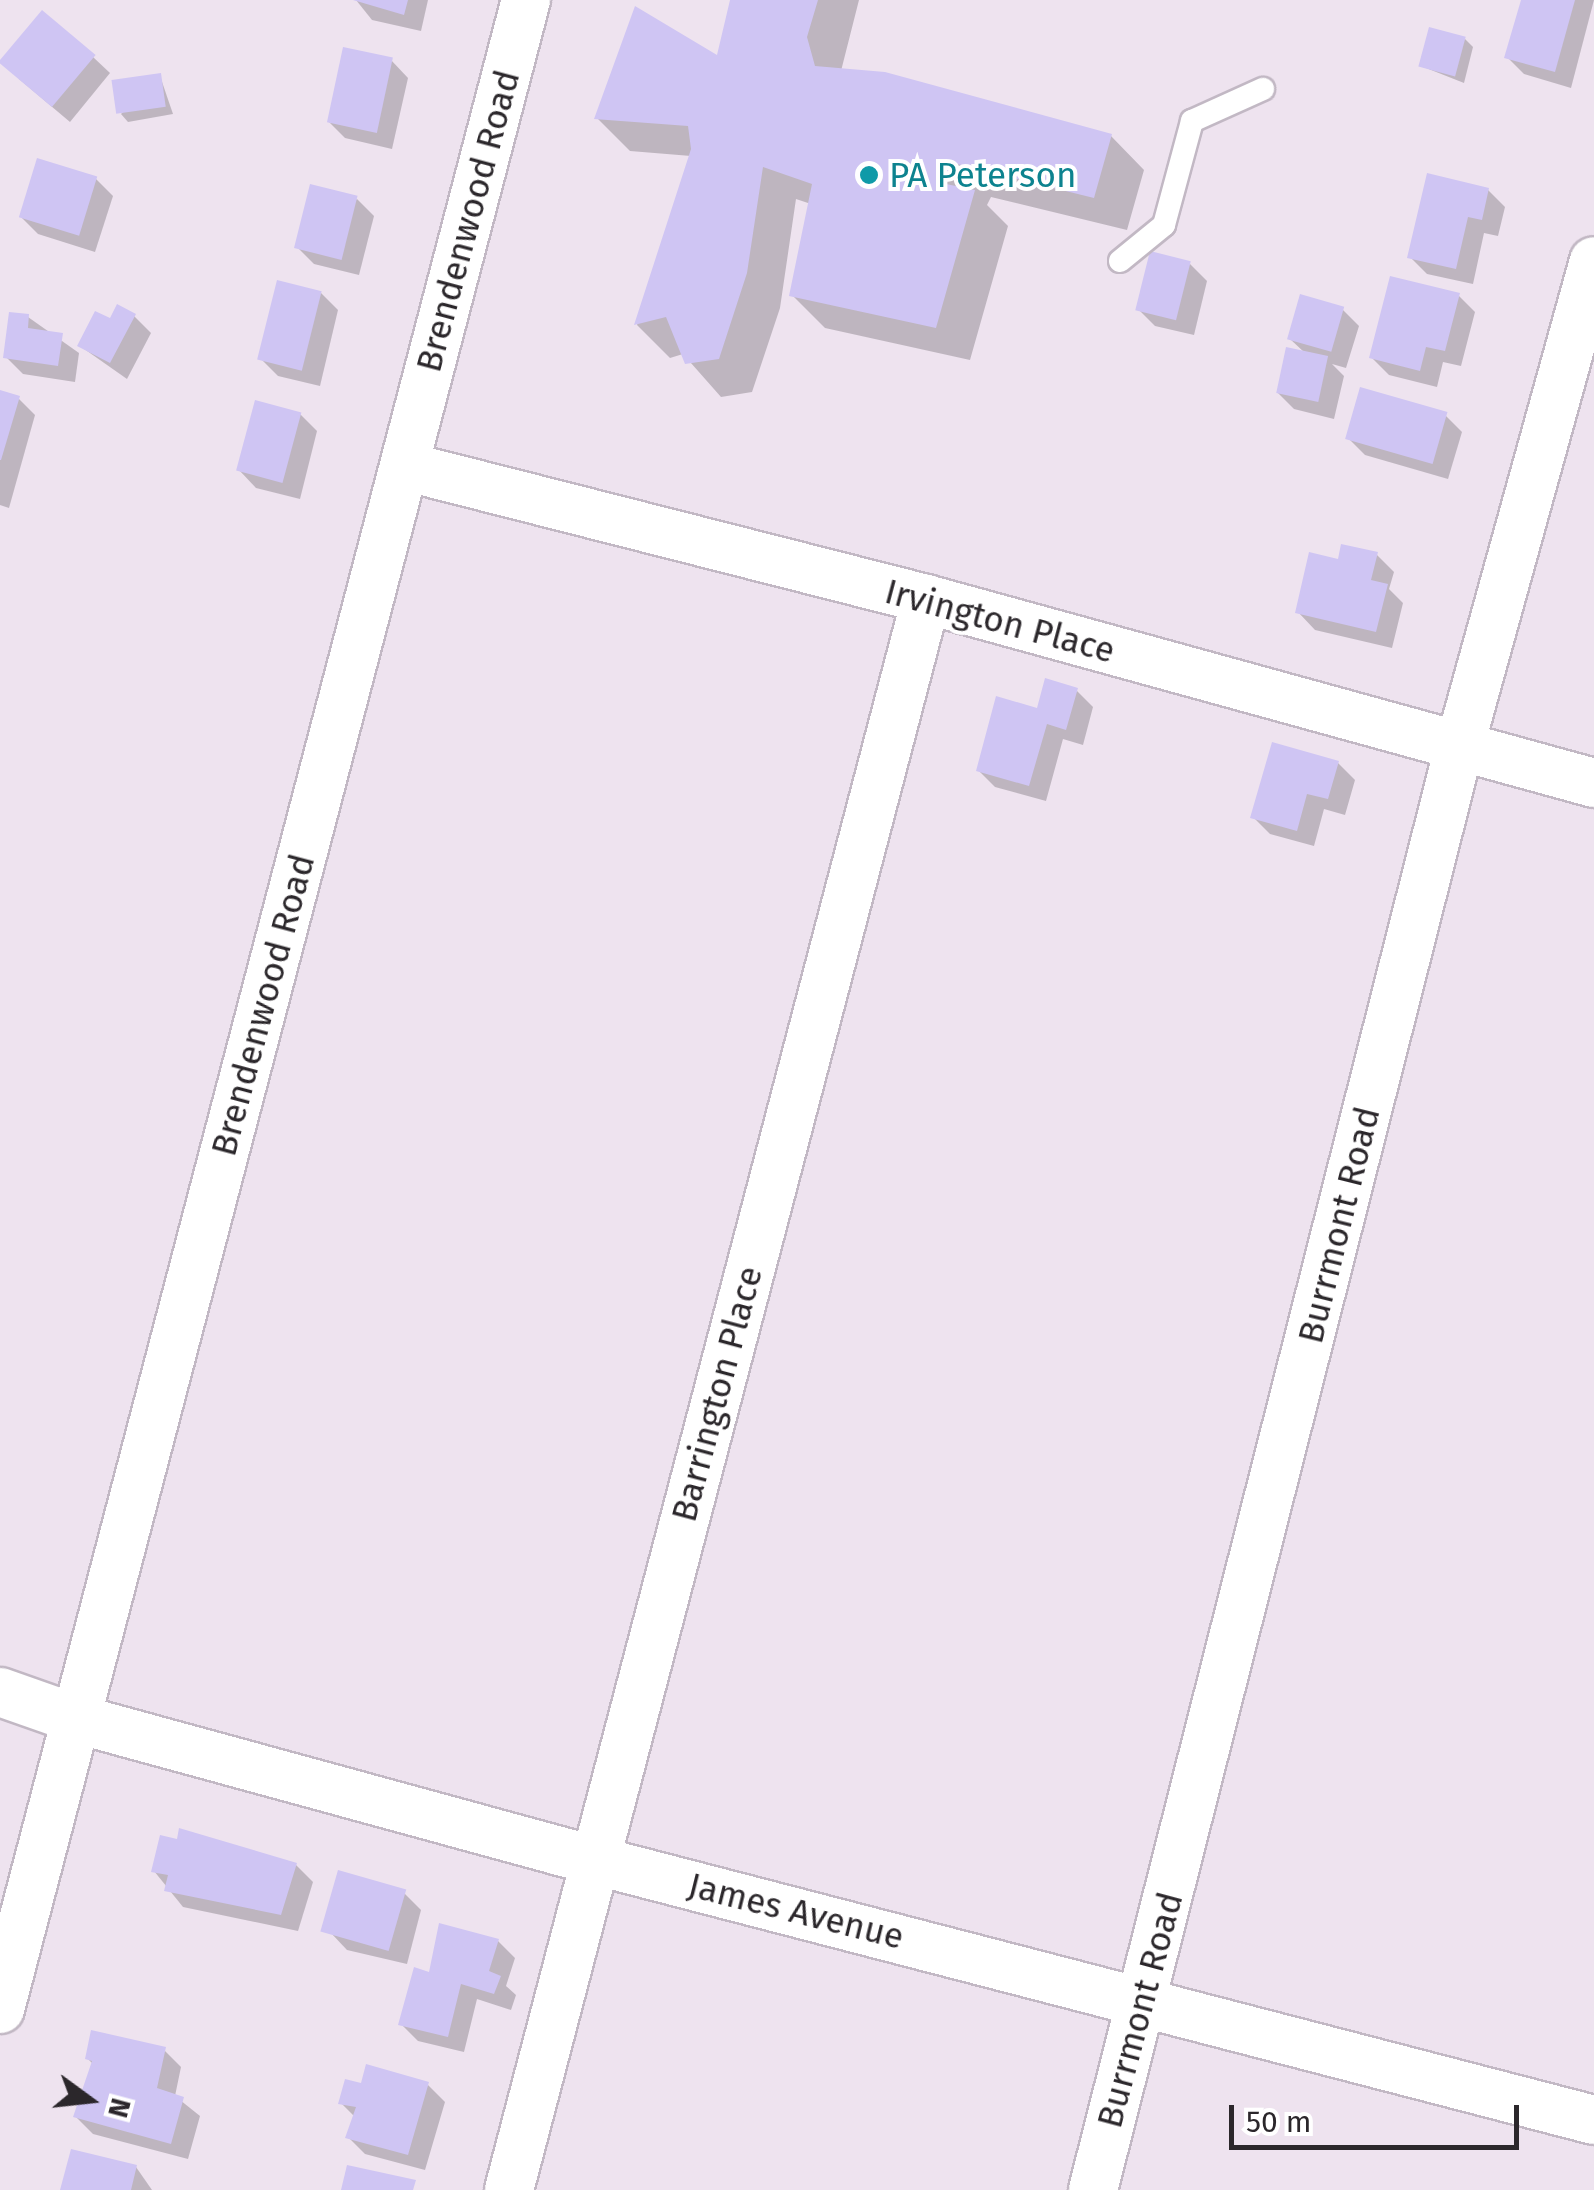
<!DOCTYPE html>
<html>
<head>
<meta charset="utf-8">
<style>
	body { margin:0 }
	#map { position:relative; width:1594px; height:2190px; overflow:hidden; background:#eee3ef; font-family:"Fira Sans",sans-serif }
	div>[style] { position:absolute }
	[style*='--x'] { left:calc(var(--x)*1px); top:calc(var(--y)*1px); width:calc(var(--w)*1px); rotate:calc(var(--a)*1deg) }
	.shadow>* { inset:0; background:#0003 }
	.building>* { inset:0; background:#cfc5f3; transform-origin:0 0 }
	.roads { filter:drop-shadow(2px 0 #c2b8c4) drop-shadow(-2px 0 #c2b8c4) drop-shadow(0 2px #c2b8c4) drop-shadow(0 -2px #c2b8c4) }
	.lane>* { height:22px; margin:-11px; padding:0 11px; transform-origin:11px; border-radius:11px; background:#fff }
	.street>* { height:48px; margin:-24px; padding:0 24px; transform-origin:24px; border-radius:24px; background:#fff }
	.dots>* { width:28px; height:28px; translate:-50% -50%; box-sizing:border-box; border:5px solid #fff; border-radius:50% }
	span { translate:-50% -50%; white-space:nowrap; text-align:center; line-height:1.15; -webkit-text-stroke:8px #fff; paint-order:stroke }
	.culture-label { font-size:35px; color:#0d838f }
	.left { translate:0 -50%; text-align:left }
	.street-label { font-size:35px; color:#2b272b }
	.north { position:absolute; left:40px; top:2050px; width:100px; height:100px; -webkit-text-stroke:8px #fff; paint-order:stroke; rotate:105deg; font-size:28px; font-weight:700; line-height:40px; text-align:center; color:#2b272b }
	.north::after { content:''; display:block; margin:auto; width:35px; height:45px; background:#2b272b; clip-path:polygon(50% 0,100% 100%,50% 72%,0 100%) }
	.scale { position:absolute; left:1229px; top:2105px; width:290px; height:45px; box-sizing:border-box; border:5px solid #2b272b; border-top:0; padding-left:12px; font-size:30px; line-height:35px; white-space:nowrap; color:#2b272b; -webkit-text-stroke:8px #fff; paint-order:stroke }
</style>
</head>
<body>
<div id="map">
	<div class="shadow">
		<div style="clip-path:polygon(356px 0,428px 0,421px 31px,372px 20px)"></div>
		<div style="clip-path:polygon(733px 0,859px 0,841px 71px,1111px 136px,1144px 170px,1127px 230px,991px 197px,987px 205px,1008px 226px,970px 360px,825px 328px,792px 295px,811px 204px,796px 199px,780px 308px,752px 392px,721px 397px,683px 354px,670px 358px,637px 325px,691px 156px,630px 151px,597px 118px,719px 59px)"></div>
		<div style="clip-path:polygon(1524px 0,1594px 0,1571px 88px,1524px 74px,1507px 57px)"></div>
		<div style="clip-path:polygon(1465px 39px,1473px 47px,1464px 83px,1421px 66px)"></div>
		<div style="clip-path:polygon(93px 57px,110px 73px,70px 122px,19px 79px)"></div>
		<div style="clip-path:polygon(391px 60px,408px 78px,392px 149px,345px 138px,328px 121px)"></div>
		<div style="clip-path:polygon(160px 76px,173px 114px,128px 122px,121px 114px)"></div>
		<div style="clip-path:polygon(96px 179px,113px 196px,95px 252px,38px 234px,21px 217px)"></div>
		<div style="clip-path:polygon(1488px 190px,1505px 207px,1498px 236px,1484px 233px,1473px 284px,1427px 274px,1410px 257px)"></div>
		<div style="clip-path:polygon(357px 199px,374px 216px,359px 275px,314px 264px,297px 247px)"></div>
		<div style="clip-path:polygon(1190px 264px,1207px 281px,1194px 335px,1155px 326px,1138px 309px)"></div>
		<div style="clip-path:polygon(321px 293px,338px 310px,320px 386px,278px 376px,261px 359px)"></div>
		<div style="clip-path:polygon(1458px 295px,1475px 312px,1461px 366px,1443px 362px,1437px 387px,1389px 375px,1372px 358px)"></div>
		<div style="clip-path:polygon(1342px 309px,1359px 326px,1346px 368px,1332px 364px,1344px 376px,1334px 419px,1294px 409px,1277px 392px,1305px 353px,1290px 339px)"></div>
		<div style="clip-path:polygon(134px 316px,151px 333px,127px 379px,80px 346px,111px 322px)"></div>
		<div style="clip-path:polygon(28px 317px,79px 353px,75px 382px,23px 374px,6px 357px)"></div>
		<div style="clip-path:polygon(0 393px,18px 398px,35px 415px,9px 508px,0 505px)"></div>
		<div style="clip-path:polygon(300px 414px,317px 431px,300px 499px,256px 488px,239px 470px)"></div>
		<div style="clip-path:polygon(1445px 415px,1462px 432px,1448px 479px,1365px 455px,1348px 438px)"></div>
		<div style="clip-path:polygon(1377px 555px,1394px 572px,1389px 589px,1403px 603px,1392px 648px,1315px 630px,1298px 612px,1340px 562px)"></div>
		<div style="clip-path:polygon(1076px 690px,1093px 707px,1083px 745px,1063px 739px,1046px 801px,995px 787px,978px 770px,1039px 711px)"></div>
		<div style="clip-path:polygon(1338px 763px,1355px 780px,1345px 815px,1324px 809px,1314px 846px,1270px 834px,1253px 817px)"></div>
		<div style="clip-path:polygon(296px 1865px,313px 1882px,298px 1931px,183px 1907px,154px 1871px)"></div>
		<div style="clip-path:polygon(404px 1893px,421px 1910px,407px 1964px,347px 1950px,330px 1932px)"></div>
		<div style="clip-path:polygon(498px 1941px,515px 1958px,506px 1986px,516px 1995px,511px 2010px,477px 1999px,464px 2052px,418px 2041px,401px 2024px,431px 1975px)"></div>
		<div style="clip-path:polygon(164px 2050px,181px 2067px,175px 2096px,200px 2116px,188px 2159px,93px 2134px,76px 2117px,94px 2065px,88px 2059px)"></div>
		<div style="clip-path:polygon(428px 2085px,445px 2102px,425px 2170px,365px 2154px,348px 2137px,355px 2117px,341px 2103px,362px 2086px)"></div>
		<div style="clip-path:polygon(136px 2167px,152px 2190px,63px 2190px)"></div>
	</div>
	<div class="building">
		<div style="clip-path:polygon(353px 0,408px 0,404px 15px)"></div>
		<div style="clip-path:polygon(730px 0,818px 0,807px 37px,815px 66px,885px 72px,1112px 134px,1094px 198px,957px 164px,946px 184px,975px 190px,936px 328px,789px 296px,812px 184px,763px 167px,747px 273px,719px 359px,685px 364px,666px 317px,634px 325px,691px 149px,688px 126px,594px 119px,635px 6px,717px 55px)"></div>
		<div style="clip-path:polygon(1521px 0,1575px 0,1555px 72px,1504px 58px)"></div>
		<div style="left:42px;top:10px;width:70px;height:68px;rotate:40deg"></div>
		<div style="left:1429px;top:27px;width:38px;height:41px;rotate:15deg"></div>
		<div style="left:343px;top:47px;width:51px;height:77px;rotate:12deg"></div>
		<div style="left:161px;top:73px;width:34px;height:50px;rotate:82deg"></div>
		<div style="left:37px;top:158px;width:63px;height:62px;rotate:17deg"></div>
		<div style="clip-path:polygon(1427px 173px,1489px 188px,1482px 220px,1468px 217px,1456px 269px,1407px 258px)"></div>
		<div style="left:310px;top:184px;width:49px;height:66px;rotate:14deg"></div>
		<div style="left:1150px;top:251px;width:42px;height:61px;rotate:14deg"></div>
		<div style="clip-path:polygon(1390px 276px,1460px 293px,1445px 351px,1426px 347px,1420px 371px,1369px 358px)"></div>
		<div style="left:277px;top:280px;width:46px;height:82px;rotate:14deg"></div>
		<div style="left:1300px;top:294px;width:46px;height:47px;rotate:16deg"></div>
		<div style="clip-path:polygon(117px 304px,136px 314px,110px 363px,77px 346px,95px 311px,110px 318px)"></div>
		<div style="clip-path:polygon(9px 312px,29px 314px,28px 328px,63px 333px,58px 366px,3px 358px)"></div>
		<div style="left:1286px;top:347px;width:43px;height:47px;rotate:12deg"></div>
		<div style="left:1360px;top:387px;width:91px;height:54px;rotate:16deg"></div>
		<div style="clip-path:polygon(0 390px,20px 396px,1px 460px,0 460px)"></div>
		<div style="left:255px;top:400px;width:48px;height:73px;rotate:15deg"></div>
		<div style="clip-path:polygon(1341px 544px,1378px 552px,1371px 580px,1388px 584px,1376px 632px,1295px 613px,1309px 552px,1338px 559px)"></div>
		<div style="clip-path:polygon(1045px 678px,1078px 688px,1066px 730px,1047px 724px,1029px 786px,976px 771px,996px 696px,1037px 708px)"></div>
		<div style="clip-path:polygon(1272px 742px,1339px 761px,1328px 799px,1307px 794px,1297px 831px,1250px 818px)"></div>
		<div style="clip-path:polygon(179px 1828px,297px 1863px,281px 1915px,164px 1891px,168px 1875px,151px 1872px,160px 1835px,177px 1839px)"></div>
		<div style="left:338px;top:1870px;width:71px;height:64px;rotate:16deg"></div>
		<div style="clip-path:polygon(439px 1923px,499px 1939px,489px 1971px,501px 1976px,494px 1994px,461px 1984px,448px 2037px,398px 2025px,414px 1967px,429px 1972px)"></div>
		<div style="clip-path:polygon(91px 2030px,166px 2047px,157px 2088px,184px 2097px,171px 2144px,73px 2117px,92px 2061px,85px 2059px)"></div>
		<div style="clip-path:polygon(366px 2064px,429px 2082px,408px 2155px,345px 2138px,356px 2107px,338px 2104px,345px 2079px,361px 2083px)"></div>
		<div style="clip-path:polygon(71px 2149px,137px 2165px,131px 2190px,60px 2190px)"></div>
		<div style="clip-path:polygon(347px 2165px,416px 2180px,413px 2190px,341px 2190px)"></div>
	</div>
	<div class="roads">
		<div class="lane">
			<div style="--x:1120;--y:261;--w:57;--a:-39.3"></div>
			<div style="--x:1164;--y:225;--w:108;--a:-74.9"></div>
			<div style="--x:1192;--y:121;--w:78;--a:-24.3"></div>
		</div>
		<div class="street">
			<div style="--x:404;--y:466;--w:539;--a:14.29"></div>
			<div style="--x:926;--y:599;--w:693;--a:15.4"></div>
			<div style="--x:0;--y:1692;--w:82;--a:19.3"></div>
			<div style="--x:77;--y:1719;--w:500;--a:15.3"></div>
			<div style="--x:559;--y:1851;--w:1069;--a:14.57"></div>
			<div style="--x:0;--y:2009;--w:2077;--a:-75.33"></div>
			<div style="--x:509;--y:2190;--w:1645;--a:-75.31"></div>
			<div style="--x:1093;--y:2190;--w:1488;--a:-75.76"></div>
			<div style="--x:1459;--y:748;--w:505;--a:-74.51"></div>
		</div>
	</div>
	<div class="dots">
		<div style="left:869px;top:175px;background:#0f9aa8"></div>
	</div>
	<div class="culture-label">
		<span class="left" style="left:889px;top:175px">PA Peterson</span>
	</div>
	<div class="street-label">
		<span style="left:468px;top:221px;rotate:-75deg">Brendenwood Road</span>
		<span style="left:1000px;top:621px;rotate:15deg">Irvington Place</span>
		<span style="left:263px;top:1005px;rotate:-75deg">Brendenwood Road</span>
		<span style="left:1339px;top:1225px;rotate:-76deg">Burrmont Road</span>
		<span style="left:717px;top:1394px;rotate:-75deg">Barrington Place</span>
		<span style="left:796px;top:1911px;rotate:14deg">James Avenue</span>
		<span style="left:1140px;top:2010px;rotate:-75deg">Burrmont Road</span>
	</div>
	<div class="north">N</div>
	<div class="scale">50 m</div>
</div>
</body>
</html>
